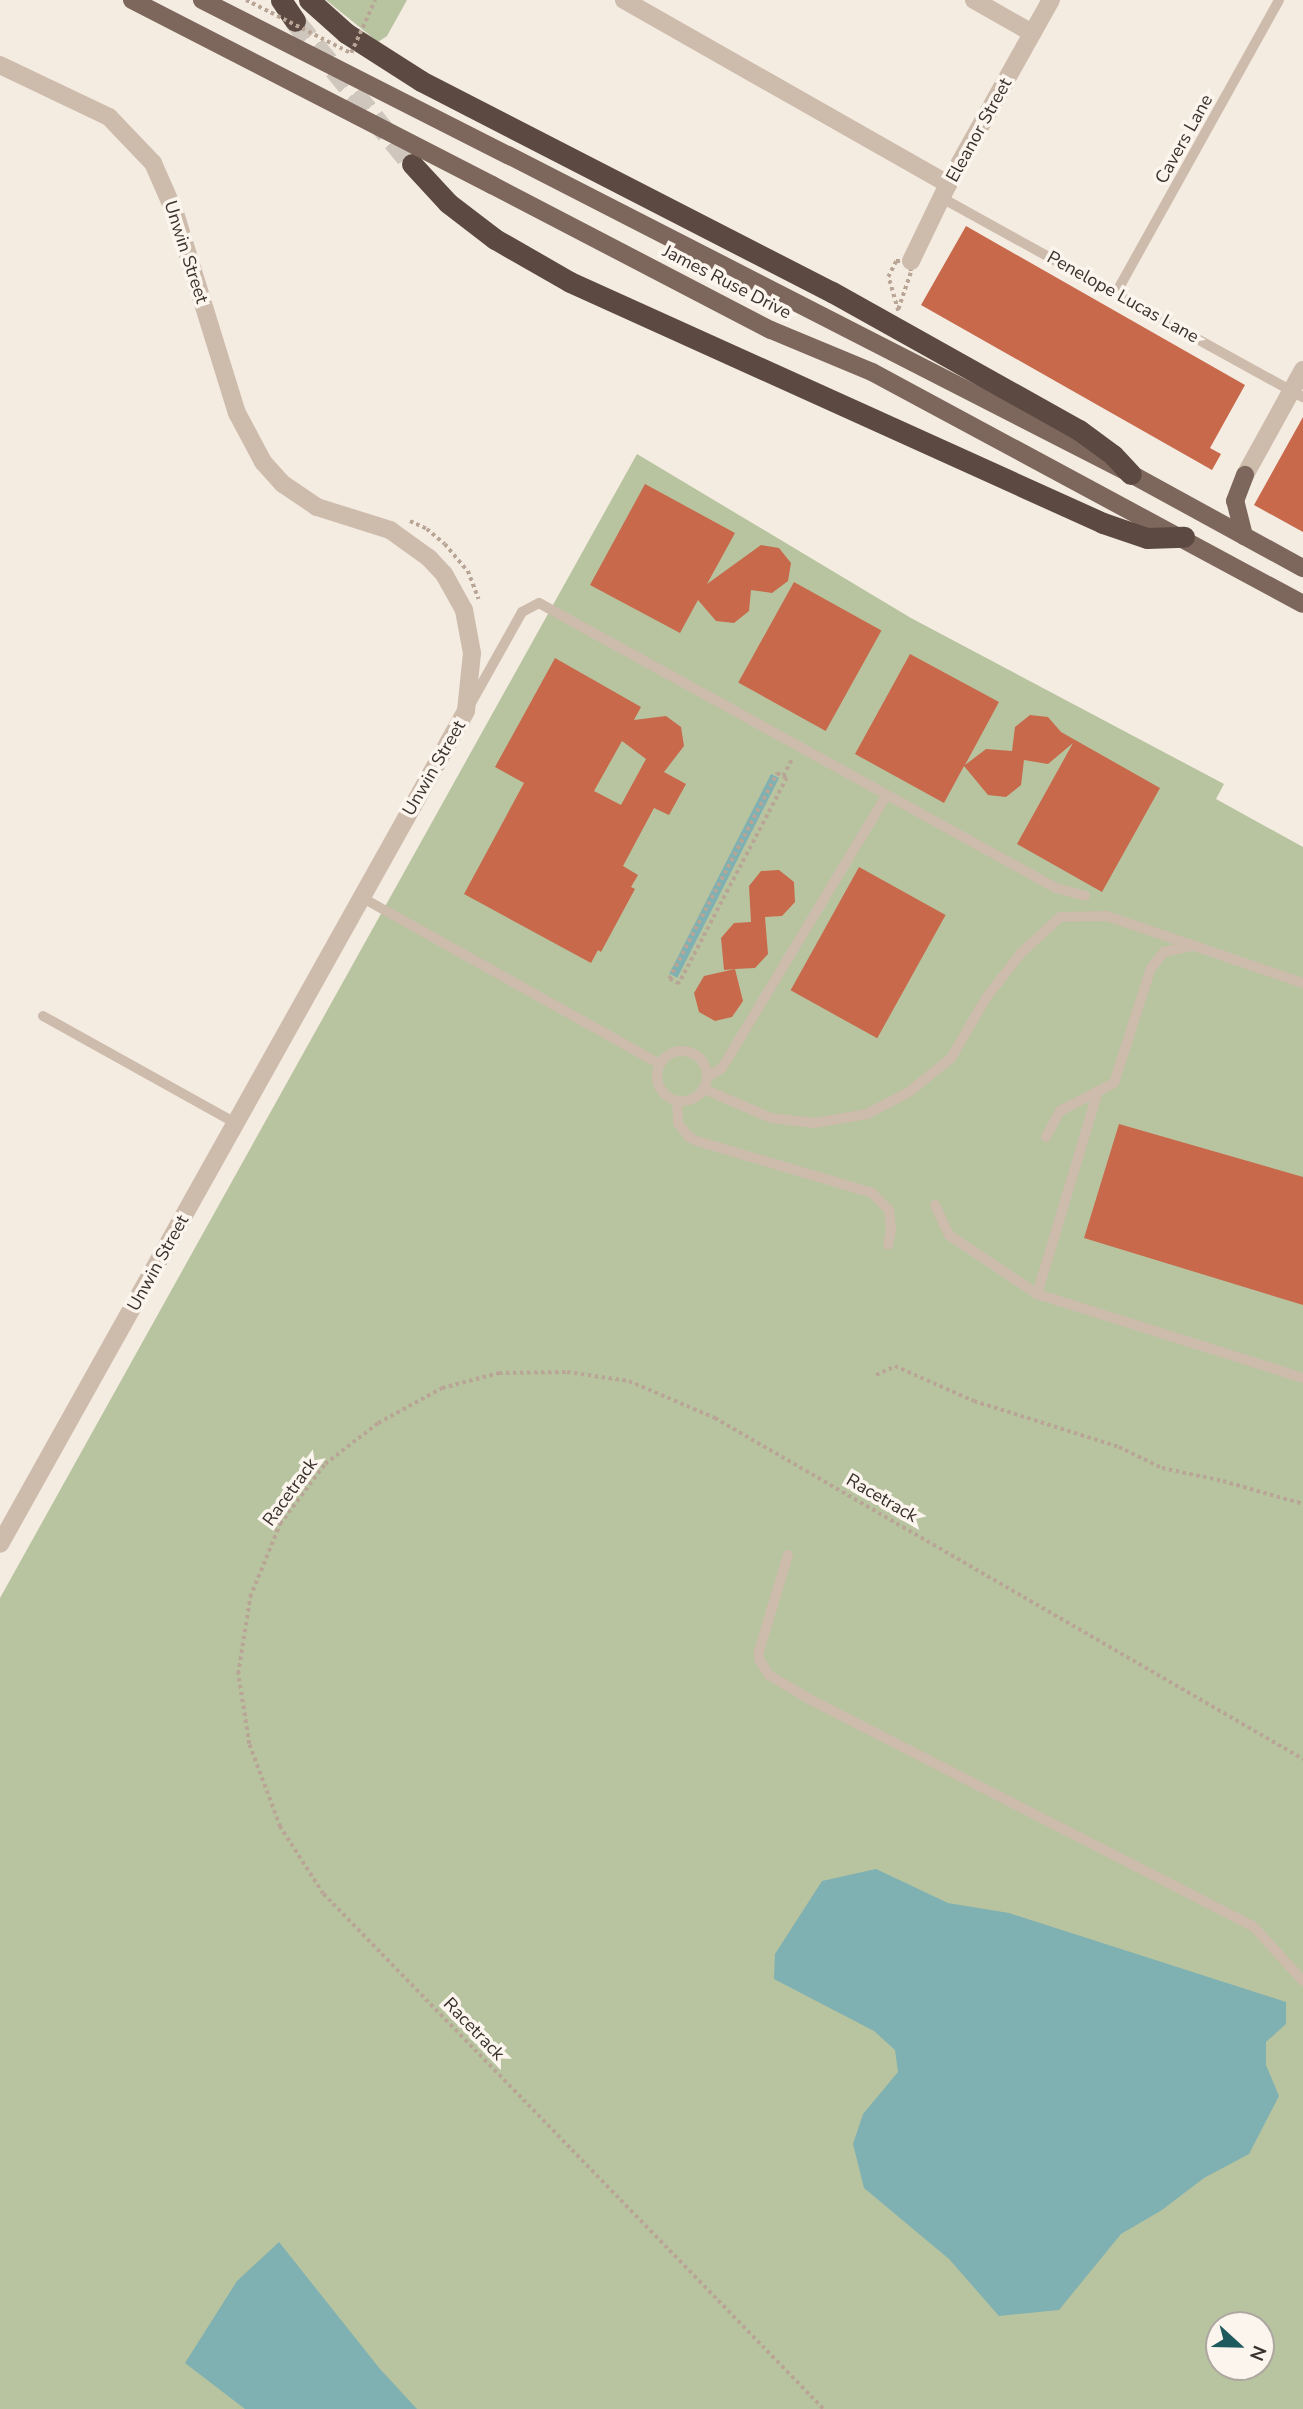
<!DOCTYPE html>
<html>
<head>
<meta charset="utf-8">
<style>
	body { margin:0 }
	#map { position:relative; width:1303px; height:2409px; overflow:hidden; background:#f4ebe1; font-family:"Nunito Sans",sans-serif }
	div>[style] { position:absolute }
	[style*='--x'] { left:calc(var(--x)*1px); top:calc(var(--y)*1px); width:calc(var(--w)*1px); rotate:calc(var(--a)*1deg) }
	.green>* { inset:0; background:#b8c4a0 }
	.water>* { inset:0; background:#7fb0b2; transform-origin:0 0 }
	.building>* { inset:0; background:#c8694b; transform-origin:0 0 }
	.motorway-tunnel>* { height:21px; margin-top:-10.5px; transform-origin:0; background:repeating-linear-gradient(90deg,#cfc6bd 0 21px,transparent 0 31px) }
	.path>* { height:3.5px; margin-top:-1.75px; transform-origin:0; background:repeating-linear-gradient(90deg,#b9a596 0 3.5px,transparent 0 7px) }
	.service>* { height:10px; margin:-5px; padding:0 5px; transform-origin:5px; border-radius:5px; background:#cdbbac }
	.service>.ring { margin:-5px; padding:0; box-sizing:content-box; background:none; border:10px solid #cdbbac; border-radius:50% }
	.minor>* { height:18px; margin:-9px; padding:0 9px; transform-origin:9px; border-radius:9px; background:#cdbbac }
	.primary>* { height:18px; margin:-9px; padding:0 9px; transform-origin:9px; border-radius:9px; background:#7d675c }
	.motorway>* { height:21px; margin:-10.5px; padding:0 10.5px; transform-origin:10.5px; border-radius:10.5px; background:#5c4a42 }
	.path-bridge>* { height:3.5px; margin-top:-1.75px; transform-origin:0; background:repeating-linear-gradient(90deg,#b9a596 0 3.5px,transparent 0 7px) }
	.primary-bridge>* { height:18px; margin:-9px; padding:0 9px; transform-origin:9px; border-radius:9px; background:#7d675c }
	span { translate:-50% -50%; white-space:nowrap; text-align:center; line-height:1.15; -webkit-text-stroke:7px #fbf5ee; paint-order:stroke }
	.street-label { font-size:18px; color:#3b302b }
	.north { position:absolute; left:1205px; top:2311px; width:70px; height:70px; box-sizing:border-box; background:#fbf5ee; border:2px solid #aea6a0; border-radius:50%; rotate:112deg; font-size:19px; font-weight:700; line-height:28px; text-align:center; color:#3b302b }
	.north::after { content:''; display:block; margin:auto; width:24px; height:32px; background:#1f5a5e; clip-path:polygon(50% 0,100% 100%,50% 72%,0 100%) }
</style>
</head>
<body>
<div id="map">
	<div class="green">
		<div style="clip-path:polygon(326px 0,407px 0,387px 36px,378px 42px)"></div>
		<div style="clip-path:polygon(evenodd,637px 454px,911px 618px,1224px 784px,1216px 799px,1303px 847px,1303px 2409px,0 2409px,0 1598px,637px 454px,1219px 2325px,1261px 2325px,1261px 2367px,1219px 2367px,1219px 2325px)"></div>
	</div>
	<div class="water">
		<div style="left:771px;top:774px;width:9px;height:224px;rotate:27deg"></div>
		<div style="clip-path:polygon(876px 1869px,948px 1903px,1009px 1913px,1286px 2002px,1286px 2024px,1266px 2042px,1266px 2065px,1279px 2096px,1249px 2154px,1204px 2178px,1162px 2210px,1121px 2234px,1059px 2310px,999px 2316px,949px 2259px,864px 2188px,853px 2144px,863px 2114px,898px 2072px,895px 2050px,874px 2031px,774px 1979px,775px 1954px,822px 1881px)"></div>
		<div style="clip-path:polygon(279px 2242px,380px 2369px,417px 2409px,245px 2409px,185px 2363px,237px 2281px)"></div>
	</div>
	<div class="building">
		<div style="clip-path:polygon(966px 226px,1245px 385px,1210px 448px,1221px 454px,1212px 470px,921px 305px)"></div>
		<div style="clip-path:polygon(1303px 417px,1303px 532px,1254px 505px)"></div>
		<div style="clip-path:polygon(645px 484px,735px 533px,707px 584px,761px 545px,779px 548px,791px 563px,788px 581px,772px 593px,751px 590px,749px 611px,734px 623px,716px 621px,698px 600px,680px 633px,590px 585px)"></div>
		<div style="left:794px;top:582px;width:100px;height:115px;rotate:29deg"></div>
		<div style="clip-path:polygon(910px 654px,999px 702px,965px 765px,986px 749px,1012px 751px,1015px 727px,1030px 715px,1048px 717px,1061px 732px,1160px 788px,1102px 892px,1017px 844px,1073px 743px,1048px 764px,1024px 760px,1021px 785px,1006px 797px,988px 795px,964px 766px,944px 803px,855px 754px)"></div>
		<div style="clip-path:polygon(evenodd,555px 658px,641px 707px,634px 720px,666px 716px,681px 727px,684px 746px,664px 772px,686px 784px,669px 815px,654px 808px,623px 866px,638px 875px,631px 887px,635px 889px,601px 952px,598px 950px,591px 963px,464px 894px,524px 783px,495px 767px,555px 658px,622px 741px,646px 759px,621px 805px,594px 791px,622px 741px)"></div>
		<div style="left:859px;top:867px;width:99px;height:141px;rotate:29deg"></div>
		<div style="clip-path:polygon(779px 870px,794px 882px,795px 902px,782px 916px,765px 917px,768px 954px,755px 968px,735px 969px,743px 1001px,732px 1017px,715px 1021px,699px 1012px,694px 993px,704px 976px,735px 969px,724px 970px,721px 938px,734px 923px,751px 922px,749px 886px,761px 871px)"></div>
		<div style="clip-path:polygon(1119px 1124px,1303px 1177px,1303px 1305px,1084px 1238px)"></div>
	</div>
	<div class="motorway-tunnel">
		<div style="--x:295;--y:21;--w:185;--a:50.7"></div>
	</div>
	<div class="path">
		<div style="--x:896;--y:261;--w:15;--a:0"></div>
		<div style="--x:911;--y:261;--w:12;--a:90"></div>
		<div style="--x:911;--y:273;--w:40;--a:108.9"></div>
		<div style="--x:898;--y:311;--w:35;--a:-106"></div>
		<div style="--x:888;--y:277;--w:18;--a:-63"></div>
		<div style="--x:410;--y:521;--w:19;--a:25"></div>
		<div style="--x:427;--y:529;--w:23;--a:40"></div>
		<div style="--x:445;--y:544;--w:35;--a:50"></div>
		<div style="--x:468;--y:571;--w:30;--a:69"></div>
		<div style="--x:777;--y:773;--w:11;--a:27"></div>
		<div style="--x:787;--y:778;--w:233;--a:117.7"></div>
		<div style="--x:679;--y:984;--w:11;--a:-153"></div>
		<div style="--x:669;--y:979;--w:233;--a:-62.3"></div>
		<div style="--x:783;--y:776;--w:19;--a:-62"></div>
		<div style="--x:876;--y:1375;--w:21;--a:-25"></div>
		<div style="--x:895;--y:1366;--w:86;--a:23.9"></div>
		<div style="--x:974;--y:1401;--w:152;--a:17.6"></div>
		<div style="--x:1119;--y:1447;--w:48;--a:26"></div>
		<div style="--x:1162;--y:1468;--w:62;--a:12"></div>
		<div style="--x:1223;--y:1481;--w:83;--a:16"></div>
		<div style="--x:823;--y:2409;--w:718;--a:-134.15"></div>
		<div style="--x:323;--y:1894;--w:80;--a:-122.7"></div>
		<div style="--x:280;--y:1827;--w:89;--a:-110.5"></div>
		<div style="--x:249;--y:1744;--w:71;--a:-98.9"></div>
		<div style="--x:238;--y:1674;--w:78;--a:-81.1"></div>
		<div style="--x:250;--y:1597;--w:79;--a:-67.7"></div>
		<div style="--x:280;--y:1524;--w:75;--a:-53.1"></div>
		<div style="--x:325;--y:1464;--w:67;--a:-37.7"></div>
		<div style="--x:378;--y:1423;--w:73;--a:-28.7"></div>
		<div style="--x:442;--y:1388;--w:59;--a:-14.7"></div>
		<div style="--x:499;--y:1373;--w:68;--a:-0.8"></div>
		<div style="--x:567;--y:1372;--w:63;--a:8.3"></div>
		<div style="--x:629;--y:1381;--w:94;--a:23.3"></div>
		<div style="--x:715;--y:1418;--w:680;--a:30.11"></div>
	</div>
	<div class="service">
		<div style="--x:942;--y:198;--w:412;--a:28.9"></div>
		<div style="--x:1116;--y:293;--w:335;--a:-60.9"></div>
		<div style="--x:471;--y:703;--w:104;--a:-60.7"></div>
		<div style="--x:522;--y:612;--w:19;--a:-28"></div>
		<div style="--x:539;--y:603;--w:590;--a:28.87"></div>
		<div style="--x:1056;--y:888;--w:30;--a:15"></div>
		<div style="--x:361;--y:897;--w:342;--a:29.2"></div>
		<div style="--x:43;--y:1016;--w:220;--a:29.1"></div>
		<div class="ring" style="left:657px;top:1051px;width:40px;height:40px"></div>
		<div style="--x:707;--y:1077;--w:17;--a:-31"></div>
		<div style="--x:722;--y:1068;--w:318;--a:-58.9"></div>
		<div style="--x:704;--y:1089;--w:73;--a:23.4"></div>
		<div style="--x:771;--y:1118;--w:43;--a:6.6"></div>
		<div style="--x:814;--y:1123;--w:54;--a:-9.6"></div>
		<div style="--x:867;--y:1114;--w:47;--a:-27.6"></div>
		<div style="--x:909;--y:1092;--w:54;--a:-39"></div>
		<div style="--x:951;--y:1058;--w:69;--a:-59.7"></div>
		<div style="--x:986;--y:998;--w:57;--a:-52.1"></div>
		<div style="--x:1021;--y:953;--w:53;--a:-42.7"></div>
		<div style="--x:1060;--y:917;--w:47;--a:-1.2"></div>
		<div style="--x:1107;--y:916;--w:207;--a:18.9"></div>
		<div style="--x:1098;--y:1091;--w:212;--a:106.7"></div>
		<div style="--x:1037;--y:1294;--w:279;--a:17.5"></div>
		<div style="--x:677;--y:1101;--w:22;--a:87"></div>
		<div style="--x:678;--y:1123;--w:18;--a:52"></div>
		<div style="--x:689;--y:1137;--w:9;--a:27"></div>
		<div style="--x:697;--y:1141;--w:183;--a:16.5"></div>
		<div style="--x:872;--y:1193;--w:24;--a:45"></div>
		<div style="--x:889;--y:1210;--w:20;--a:84"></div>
		<div style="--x:891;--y:1230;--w:15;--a:101"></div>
		<div style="--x:1046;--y:1137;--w:30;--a:-62"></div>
		<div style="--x:1060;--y:1111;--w:61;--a:-27.4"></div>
		<div style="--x:1114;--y:1083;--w:121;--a:-72.2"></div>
		<div style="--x:1151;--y:968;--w:21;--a:-51"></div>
		<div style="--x:1164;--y:952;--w:29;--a:-12"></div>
		<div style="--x:935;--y:1205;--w:33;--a:65"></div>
		<div style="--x:949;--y:1235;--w:106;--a:33.8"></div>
		<div style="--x:788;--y:1555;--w:100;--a:106.8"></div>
		<div style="--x:759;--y:1651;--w:8;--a:90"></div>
		<div style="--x:759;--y:1659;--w:19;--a:58"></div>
		<div style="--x:769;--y:1675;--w:49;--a:30.8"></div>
		<div style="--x:811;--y:1700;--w:496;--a:27.1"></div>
		<div style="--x:1253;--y:1926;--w:74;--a:47.7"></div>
	</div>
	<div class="minor">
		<div style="--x:624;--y:0;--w:373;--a:29.6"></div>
		<div style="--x:974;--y:0;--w:67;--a:29.6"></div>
		<div style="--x:0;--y:65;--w:121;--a:25.5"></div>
		<div style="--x:109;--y:117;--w:64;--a:46.3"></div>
		<div style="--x:153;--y:163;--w:55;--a:66.3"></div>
		<div style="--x:175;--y:213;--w:209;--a:72.8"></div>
		<div style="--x:237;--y:413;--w:55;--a:62"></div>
		<div style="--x:263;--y:462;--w:30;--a:48"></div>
		<div style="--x:283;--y:484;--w:41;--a:34.1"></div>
		<div style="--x:317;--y:507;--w:77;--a:17.5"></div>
		<div style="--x:390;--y:530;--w:48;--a:35.7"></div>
		<div style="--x:429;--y:558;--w:22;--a:47"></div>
		<div style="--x:444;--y:574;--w:41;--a:60.9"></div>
		<div style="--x:464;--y:610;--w:44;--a:79.5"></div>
		<div style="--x:472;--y:653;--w:58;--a:95.9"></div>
		<div style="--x:466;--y:711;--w:954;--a:119.22"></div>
		<div style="--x:911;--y:261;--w:85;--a:-64.3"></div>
		<div style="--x:948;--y:184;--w:211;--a:-60.8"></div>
		<div style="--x:1245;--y:475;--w:120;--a:-61.1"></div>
	</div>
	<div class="primary">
		<div style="--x:508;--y:155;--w:700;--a:27.11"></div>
		<div style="--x:1131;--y:474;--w:196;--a:28.7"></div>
		<div style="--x:492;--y:185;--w:314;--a:27.5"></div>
		<div style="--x:771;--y:330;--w:109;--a:22.6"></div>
		<div style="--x:872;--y:372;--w:489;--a:28.3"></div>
		<div style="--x:1244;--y:536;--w:36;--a:-104"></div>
		<div style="--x:1235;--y:501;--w:28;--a:-69"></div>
	</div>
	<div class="motorway">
		<div style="--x:281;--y:0;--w:25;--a:56"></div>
		<div style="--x:309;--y:0;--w:50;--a:41.7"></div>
		<div style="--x:346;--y:33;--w:89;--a:32.6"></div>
		<div style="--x:421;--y:81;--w:462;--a:27.2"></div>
		<div style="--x:832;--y:292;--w:283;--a:29.2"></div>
		<div style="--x:1079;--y:430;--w:42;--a:36.3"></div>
		<div style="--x:1113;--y:455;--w:26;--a:47"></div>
		<div style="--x:412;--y:164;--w:53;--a:47.3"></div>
		<div style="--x:448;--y:203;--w:59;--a:37.5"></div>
		<div style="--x:495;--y:239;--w:86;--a:29.8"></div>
		<div style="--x:570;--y:282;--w:585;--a:24.33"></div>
		<div style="--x:1103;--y:523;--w:46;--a:18.8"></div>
		<div style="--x:1147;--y:538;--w:37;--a:-2"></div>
	</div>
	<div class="path-bridge">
		<div style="--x:246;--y:0;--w:118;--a:26.8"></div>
		<div style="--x:351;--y:53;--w:58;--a:-65.6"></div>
	</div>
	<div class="primary-bridge">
		<div style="--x:132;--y:0;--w:405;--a:27.2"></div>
		<div style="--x:202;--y:0;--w:343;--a:26.9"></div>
	</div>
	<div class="street-label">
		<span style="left:979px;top:130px;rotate:-61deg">Eleanor Street</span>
		<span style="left:1184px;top:139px;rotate:-61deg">Cavers Lane</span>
		<span style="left:186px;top:252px;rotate:72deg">Unwin Street</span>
		<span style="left:727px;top:282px;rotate:27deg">James Ruse Drive</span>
		<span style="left:1123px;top:297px;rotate:29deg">Penelope Lucas Lane</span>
		<span style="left:434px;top:768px;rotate:-60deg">Unwin Street</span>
		<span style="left:158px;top:1263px;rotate:-61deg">Unwin Street</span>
		<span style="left:290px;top:1492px;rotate:-54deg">Racetrack</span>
		<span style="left:882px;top:1498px;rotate:30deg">Racetrack</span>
		<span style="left:474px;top:2029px;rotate:46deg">Racetrack</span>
	</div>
	<div class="north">N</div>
</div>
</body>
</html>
